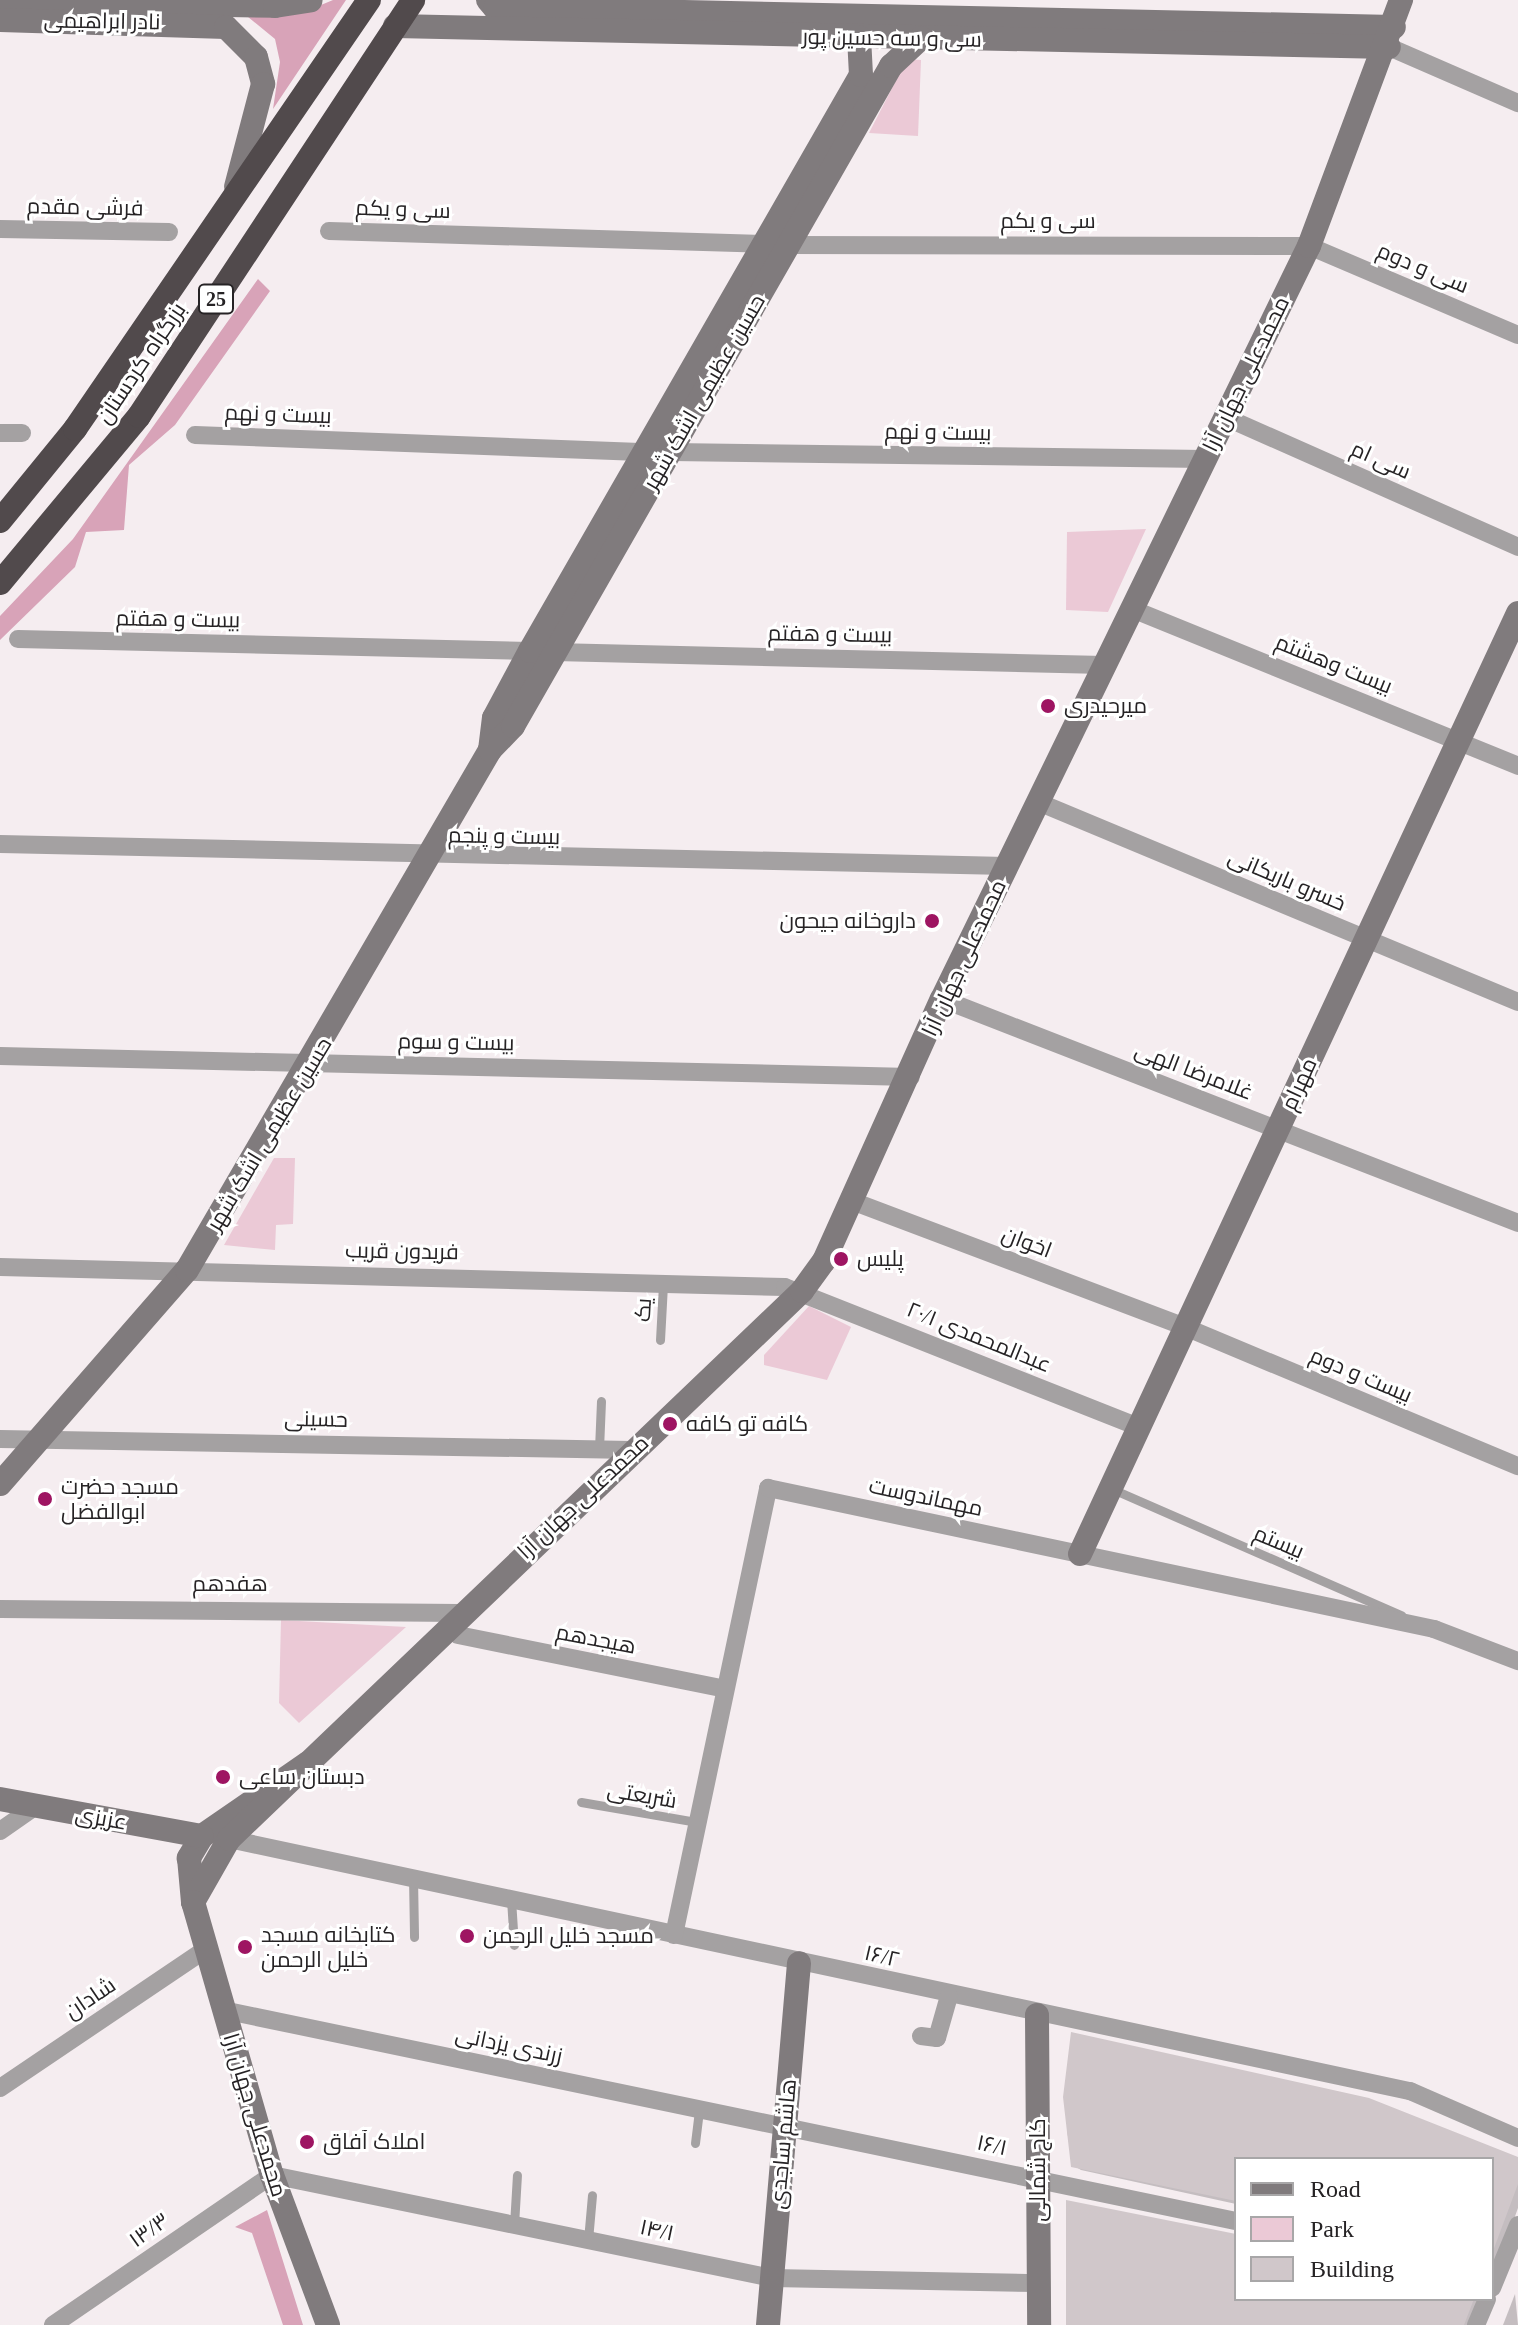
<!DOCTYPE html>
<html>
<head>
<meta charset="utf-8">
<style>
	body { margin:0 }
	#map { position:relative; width:1518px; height:2325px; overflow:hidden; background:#f5edf0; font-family:"Times New Roman",Cairo,serif }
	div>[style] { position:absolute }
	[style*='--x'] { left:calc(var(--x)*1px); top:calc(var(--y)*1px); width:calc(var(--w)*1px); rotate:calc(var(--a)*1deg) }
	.green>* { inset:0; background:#ebc9d6 }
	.forest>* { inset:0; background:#d8a3b8 }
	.shadow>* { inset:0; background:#0003 }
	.building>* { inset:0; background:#d0c7ca }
	.lane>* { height:9px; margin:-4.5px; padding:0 4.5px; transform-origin:4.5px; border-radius:4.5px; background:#a4a1a2 }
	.street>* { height:18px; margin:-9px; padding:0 9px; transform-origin:9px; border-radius:9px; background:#a4a1a2 }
	.secondary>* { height:24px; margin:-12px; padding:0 12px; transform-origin:12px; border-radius:12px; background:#807b7d }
	.highway>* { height:24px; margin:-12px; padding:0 12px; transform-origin:12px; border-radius:12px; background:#514a4c }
	.dots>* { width:22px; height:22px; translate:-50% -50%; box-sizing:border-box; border:4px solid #fff; border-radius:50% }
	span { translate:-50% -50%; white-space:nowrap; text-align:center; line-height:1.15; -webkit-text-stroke:6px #fff; paint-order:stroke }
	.shield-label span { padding:2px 6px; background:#fff; border:2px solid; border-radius:6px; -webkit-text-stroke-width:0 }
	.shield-label { font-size:20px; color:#262325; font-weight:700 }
	.street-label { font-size:22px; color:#262325 }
	.poi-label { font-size:22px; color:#262325 }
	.left { translate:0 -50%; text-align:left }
	.right { translate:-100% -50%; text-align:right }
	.legend { position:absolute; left:1234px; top:2157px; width:260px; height:144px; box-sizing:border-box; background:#fff; border:2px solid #a8a7a8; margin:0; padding:10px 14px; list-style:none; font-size:24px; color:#262325 }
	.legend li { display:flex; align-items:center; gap:16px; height:40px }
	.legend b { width:40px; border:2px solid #a8a7a8 }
</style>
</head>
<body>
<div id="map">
	<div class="green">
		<div style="clip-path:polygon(907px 59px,921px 60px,918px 136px,869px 133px)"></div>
		<div style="clip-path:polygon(1146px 529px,1108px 612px,1066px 610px,1067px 532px)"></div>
		<div style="clip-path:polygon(274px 1158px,295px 1158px,293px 1224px,276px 1225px,275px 1250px,224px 1245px)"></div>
		<div style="clip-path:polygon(809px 1306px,851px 1327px,827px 1380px,764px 1365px,764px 1355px)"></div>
		<div style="clip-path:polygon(281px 1620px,406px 1627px,299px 1723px,279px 1703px)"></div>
	</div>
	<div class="forest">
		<div style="clip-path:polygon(333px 0,346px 0,273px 109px,280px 62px,275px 39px,242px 12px,309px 10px)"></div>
		<div style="clip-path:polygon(258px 279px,270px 291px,175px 425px,129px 465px,124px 530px,86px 532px,75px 567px,0 640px,0 616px,73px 539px)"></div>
		<div style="clip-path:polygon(267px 2210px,303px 2325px,283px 2325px,252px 2233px,235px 2227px)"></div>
	</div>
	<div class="shadow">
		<div style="clip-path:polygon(1073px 2034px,1518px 2160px,1518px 2208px,1499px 2261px,1492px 2260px,1492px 2159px,1236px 2159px,1236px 2204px,1081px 2170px,1073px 2165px,1067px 2131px)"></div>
		<div style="clip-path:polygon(1068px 2202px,1236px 2236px,1236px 2299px,1483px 2299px,1475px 2325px,1068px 2325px)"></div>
		<div style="clip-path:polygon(1515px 2294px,1518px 2325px,1503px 2325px)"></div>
	</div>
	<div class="building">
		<div style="clip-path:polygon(1071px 2032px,1369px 2098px,1518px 2157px,1518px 2184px,1493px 2251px,1492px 2159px,1236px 2159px,1236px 2201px,1071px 2167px,1063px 2097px)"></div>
		<div style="clip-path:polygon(1066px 2200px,1236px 2234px,1236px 2299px,1474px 2299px,1464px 2325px,1066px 2325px)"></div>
	</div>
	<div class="lane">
		<div style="--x:660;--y:1340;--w:56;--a:-86.9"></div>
		<div style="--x:599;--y:1449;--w:48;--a:-87.6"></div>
		<div style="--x:1110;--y:1488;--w:318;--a:23.6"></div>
		<div style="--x:581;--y:1802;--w:118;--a:9.8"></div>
		<div style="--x:413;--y:1877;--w:60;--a:89"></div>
		<div style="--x:511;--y:1899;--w:46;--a:86.3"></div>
		<div style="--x:695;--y:2143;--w:34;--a:-83"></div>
		<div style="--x:514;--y:2225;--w:50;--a:-86.6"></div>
		<div style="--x:588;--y:2240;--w:45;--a:-84.9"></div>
	</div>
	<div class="street">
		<div style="--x:1389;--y:47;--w:141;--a:23.5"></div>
		<div style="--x:0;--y:229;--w:169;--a:1"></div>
		<div style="--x:329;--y:231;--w:434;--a:1.7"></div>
		<div style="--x:788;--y:245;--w:521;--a:0.11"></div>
		<div style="--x:1309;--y:246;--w:227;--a:23.1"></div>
		<div style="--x:1225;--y:417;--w:321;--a:23.9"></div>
		<div style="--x:0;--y:433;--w:22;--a:0"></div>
		<div style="--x:195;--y:435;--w:452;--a:2.2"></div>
		<div style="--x:671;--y:452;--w:534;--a:0.75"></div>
		<div style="--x:1132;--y:609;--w:417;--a:22.1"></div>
		<div style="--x:18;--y:639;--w:512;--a:1.34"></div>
		<div style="--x:554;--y:652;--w:550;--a:1.35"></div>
		<div style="--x:1038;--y:802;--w:520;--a:22.62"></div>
		<div style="--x:0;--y:844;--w:1007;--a:1.25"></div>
		<div style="--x:942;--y:999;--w:618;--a:21.25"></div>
		<div style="--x:0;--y:1056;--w:911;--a:1.32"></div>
		<div style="--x:852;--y:1201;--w:356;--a:20.7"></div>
		<div style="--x:1185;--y:1327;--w:361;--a:22.7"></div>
		<div style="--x:0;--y:1267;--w:785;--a:1.46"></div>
		<div style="--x:785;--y:1287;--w:380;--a:21.6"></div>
		<div style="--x:0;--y:1439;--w:631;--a:1"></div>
		<div style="--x:0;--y:1609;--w:460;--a:0.5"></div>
		<div style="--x:458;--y:1635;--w:272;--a:11.4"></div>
		<div style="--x:0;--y:1831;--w:44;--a:-34.8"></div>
		<div style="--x:229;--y:1839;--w:1208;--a:12.05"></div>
		<div style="--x:1410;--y:2091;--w:118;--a:23.5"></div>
		<div style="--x:674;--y:1935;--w:457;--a:-78.1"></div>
		<div style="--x:768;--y:1488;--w:681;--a:11.95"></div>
		<div style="--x:1434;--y:1629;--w:90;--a:20.9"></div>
		<div style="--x:223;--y:2010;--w:1035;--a:11.77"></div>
		<div style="--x:921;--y:2036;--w:16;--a:7"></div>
		<div style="--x:937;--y:2038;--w:44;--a:-74.1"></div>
		<div style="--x:0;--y:2088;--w:249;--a:-34"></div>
		<div style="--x:1492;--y:2288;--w:68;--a:-67.6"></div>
		<div style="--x:53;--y:2325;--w:265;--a:-34.4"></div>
		<div style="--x:272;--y:2175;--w:510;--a:11.64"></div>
		<div style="--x:772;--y:2278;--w:267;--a:1.1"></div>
		<div style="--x:1476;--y:2325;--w:28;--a:-67"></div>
	</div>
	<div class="secondary">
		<div style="--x:488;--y:0;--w:11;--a:49"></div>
		<div style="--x:495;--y:8;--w:899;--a:1.21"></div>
		<div style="--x:0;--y:1;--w:275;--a:1"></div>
		<div style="--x:275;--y:6;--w:36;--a:-9"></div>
		<div style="--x:0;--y:20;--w:226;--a:1.8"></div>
		<div style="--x:226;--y:27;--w:42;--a:45"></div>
		<div style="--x:256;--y:57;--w:28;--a:75"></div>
		<div style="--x:263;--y:84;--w:106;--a:104.7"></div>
		<div style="--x:395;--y:26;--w:994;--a:1.21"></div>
		<div style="--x:490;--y:750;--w:32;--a:-83"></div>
		<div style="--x:494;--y:718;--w:76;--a:-61.8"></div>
		<div style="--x:530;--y:651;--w:664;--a:-60.12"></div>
		<div style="--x:861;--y:75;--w:38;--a:-93"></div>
		<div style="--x:0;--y:1484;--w:284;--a:-48.9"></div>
		<div style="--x:187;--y:1270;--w:602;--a:-59.77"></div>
		<div style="--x:490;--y:750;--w:33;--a:-46"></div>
		<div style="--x:513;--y:726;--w:761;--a:-60.2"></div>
		<div style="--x:891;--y:66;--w:41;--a:-43"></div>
		<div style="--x:1080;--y:1554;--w:1038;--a:-65.04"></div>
		<div style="--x:308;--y:1763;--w:129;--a:145.4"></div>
		<div style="--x:202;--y:1836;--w:26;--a:121"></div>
		<div style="--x:189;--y:1858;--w:44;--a:84.8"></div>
		<div style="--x:193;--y:1902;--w:73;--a:-60.3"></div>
		<div style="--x:229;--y:1839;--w:793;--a:-43.72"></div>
		<div style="--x:802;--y:1291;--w:37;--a:-54"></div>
		<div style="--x:824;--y:1261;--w:287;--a:-65.8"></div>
		<div style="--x:942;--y:999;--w:838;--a:-64.02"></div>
		<div style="--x:1309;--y:246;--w:263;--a:-69.5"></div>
		<div style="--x:0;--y:1799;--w:205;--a:10.4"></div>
		<div style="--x:193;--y:1902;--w:284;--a:73.9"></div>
		<div style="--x:272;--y:2175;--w:160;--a:69.5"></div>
		<div style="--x:1037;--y:2015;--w:310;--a:89.6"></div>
		<div style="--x:768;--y:2325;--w:363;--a:-85.1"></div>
	</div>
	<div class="highway">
		<div style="--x:0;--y:521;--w:119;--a:-50.8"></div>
		<div style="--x:75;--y:429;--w:520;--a:-55.58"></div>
		<div style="--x:0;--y:583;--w:217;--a:-50.2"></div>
		<div style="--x:139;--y:416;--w:498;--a:-56.6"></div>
	</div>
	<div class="dots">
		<div style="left:1048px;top:706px;background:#9e1562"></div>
		<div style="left:932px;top:921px;background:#9e1562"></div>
		<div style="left:841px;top:1259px;background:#9e1562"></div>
		<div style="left:670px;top:1424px;background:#9e1562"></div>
		<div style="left:45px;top:1499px;background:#9e1562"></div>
		<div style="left:223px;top:1777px;background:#9e1562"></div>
		<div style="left:467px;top:1936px;background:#9e1562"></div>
		<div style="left:245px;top:1947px;background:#9e1562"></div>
		<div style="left:307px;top:2142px;background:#9e1562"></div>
	</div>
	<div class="shield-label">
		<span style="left:216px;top:299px">25</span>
	</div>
	<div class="street-label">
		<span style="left:102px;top:21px;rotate:1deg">نادر ابراهیمی</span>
		<span style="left:892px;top:38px;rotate:1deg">سی و سه حسین پور</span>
		<span style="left:85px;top:207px;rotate:1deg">فرشی مقدم</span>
		<span style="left:403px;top:209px;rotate:2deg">سی و یکم</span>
		<span style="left:1048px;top:221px">سی و یکم</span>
		<span style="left:1423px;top:268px;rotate:23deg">سی و دوم</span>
		<span style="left:141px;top:363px;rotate:-56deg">بزرگراه کردستان</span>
		<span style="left:1246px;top:374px;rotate:-64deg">محمدعلی جهان آرا</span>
		<span style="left:704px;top:392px;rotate:-60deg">حسین عظیمی اشک شهر</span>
		<span style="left:278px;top:414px;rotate:2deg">بیست و نهم</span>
		<span style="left:938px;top:432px;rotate:1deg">بیست و نهم</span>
		<span style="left:1381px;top:460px;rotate:24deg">سی ام</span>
		<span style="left:178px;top:619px;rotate:1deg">بیست و هفتم</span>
		<span style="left:830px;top:634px;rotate:1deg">بیست و هفتم</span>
		<span style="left:1334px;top:664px;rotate:22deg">بیست وهشتم</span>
		<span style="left:504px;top:836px;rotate:1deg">بیست و پنجم</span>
		<span style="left:1287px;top:880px;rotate:23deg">خسرو باریکانی</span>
		<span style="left:964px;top:958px;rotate:-65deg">محمدعلی جهان آرا</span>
		<span style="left:456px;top:1042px;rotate:1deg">بیست و سوم</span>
		<span style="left:1194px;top:1071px;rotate:21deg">غلامرضا الهی</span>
		<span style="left:1299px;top:1084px;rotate:-65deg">مهرام</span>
		<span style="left:269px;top:1134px;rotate:-59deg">حسین عظیمی اشک شهر</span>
		<span style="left:1027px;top:1242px;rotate:21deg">اخوان</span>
		<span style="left:402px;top:1251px;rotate:1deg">فریدون قریب</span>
		<span style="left:643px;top:1310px;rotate:-87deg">یک</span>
		<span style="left:979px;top:1337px;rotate:22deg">عبدالمحمدی ۲۰/۱</span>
		<span style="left:1361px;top:1375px;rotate:23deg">بیست و دوم</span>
		<span style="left:316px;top:1419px;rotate:1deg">حسینی</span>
		<span style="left:583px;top:1497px;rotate:-43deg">محمدعلی جهان آرا</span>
		<span style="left:926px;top:1497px;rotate:12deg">مهماندوست</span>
		<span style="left:1279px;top:1542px;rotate:23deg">بیستم</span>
		<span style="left:230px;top:1584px">هفدهم</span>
		<span style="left:596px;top:1639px;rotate:11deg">هیجدهم</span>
		<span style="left:642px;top:1795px;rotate:10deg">شریعتی</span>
		<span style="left:101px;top:1818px;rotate:10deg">عزیزی</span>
		<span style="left:882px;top:1956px;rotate:13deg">۱۶/۲</span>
		<span style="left:90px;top:1998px;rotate:-34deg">شادان</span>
		<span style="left:509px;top:2045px;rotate:12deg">زرندی یزدانی</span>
		<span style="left:255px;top:2115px;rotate:73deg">محمدعلی جهان آرا</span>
		<span style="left:783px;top:2144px;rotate:-85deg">هاشم ساجدی</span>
		<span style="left:992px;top:2145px;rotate:12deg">۱۶/۱</span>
		<span style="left:1038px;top:2170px;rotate:-90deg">کاج شمالی</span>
		<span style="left:149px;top:2230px;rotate:-35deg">۱۳/۳</span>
		<span style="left:657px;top:2230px;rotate:12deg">۱۴/۱</span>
	</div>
	<div class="poi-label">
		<span class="left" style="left:1064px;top:706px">میرحیدری</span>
		<span class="right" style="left:916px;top:921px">داروخانه جیحون</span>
		<span class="left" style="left:857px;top:1259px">پلیس</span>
		<span class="left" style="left:686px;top:1424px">کافه تو کافه</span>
		<span class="left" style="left:61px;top:1499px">مسجد حضرت<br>ابوالفضل</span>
		<span class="left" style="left:239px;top:1777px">دبستان ساعی</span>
		<span class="left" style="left:261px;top:1947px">كتابخانه مسجد<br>خليل الرحمن</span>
		<span class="left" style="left:483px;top:1936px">مسجد خلیل الرحمن</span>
		<span class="left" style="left:323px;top:2142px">املاک آفاق</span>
	</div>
	<ul class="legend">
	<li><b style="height:10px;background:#807b7d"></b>Road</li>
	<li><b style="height:22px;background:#ebc9d6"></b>Park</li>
	<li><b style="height:22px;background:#d0c7ca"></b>Building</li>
	</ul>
</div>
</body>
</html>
